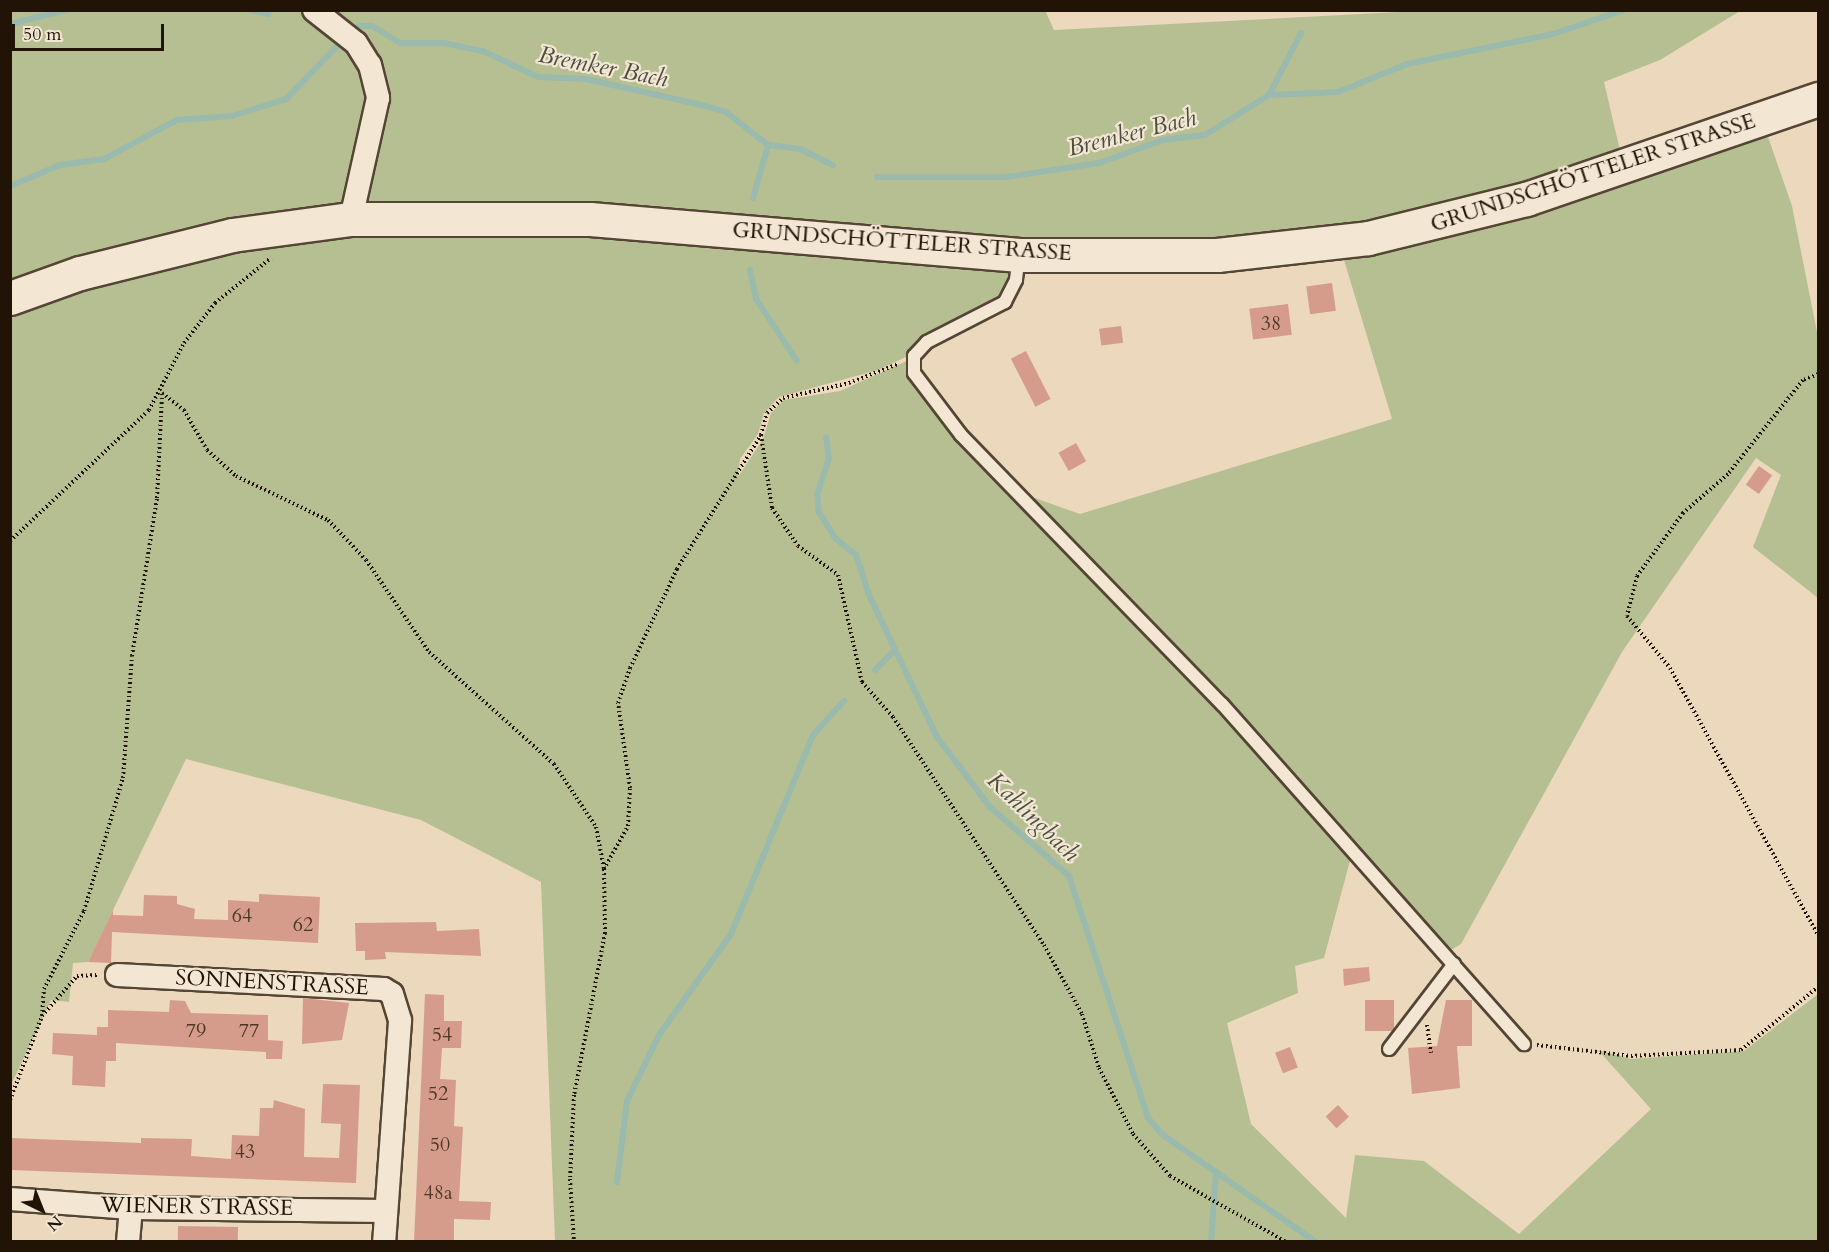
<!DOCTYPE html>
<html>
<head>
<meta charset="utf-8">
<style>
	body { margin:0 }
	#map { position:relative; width:1829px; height:1252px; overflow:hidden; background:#ecd8bc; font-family:Cardo,serif }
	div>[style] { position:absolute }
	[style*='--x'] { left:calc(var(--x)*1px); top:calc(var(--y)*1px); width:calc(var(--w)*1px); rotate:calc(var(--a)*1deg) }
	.green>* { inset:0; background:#b6bf92 }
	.stream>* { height:6px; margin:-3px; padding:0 3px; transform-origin:3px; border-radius:3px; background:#99baad }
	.building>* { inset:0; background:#d59c8c; transform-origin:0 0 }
	.path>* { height:4px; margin-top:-2px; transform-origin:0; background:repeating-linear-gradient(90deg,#211407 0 1.5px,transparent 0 4.5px) }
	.roads { filter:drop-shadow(2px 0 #544534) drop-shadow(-2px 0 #544534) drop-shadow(0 2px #544534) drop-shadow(0 -2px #544534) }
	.service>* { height:12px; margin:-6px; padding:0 6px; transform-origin:6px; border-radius:6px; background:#f3e6d3 }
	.minor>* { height:22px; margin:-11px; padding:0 11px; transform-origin:11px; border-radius:11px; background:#f3e6d3 }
	.secondary>* { height:33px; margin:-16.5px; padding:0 16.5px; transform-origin:16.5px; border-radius:16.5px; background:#f3e6d3 }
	span { translate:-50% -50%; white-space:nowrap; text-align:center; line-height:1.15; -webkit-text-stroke:4.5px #f3e6d3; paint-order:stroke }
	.number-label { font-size:20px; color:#4e3628 }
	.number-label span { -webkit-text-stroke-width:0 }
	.street-label { font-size:22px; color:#211407 }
	.water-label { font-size:24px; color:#4b4e41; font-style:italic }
	.frame { position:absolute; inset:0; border:12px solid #211407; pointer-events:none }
	.north { position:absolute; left:12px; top:1180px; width:60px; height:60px; -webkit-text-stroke:4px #f3e6d3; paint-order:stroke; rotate:137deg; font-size:16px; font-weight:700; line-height:24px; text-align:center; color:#211407 }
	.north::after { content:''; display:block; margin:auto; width:21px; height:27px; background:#211407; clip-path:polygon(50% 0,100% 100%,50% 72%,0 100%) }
	.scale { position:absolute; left:12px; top:24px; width:152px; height:27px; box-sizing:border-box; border:3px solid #211407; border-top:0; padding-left:8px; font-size:18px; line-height:21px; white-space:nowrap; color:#211407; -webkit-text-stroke:4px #f3e6d3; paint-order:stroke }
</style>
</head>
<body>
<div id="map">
	<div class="green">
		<div style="clip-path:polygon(1045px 10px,1054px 30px,1438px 10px,1740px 11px,1660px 60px,1604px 82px,1622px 159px,1438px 224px,1014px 263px,1013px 280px,1002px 300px,912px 354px,878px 370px,779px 397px,764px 413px,758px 434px,740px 459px,738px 477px,763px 439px,771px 413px,784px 400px,840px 391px,911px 359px,912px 374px,1352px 853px,1324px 958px,1295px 966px,1298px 993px,1227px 1023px,1251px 1124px,1346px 1218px,1355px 1155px,1424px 1161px,1519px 1234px,1651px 1109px,1598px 1050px,1631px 1059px,1744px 1051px,1818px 994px,1818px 1241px,555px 1241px,541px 882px,421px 820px,186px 759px,88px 962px,73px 963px,69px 1002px,51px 1000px,11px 1085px,10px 11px)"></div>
		<div style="clip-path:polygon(1766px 131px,1792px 206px,1818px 337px,1818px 598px,1753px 547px,1781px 475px,1756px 458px,1622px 652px,1461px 944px,1451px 950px,1032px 497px,1080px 514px,1392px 419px,1344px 260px,1367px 248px)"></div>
	</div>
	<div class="stream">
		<div style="--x:251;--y:10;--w:18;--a:13"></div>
		<div style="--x:10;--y:24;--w:59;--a:-13.8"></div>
		<div style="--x:351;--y:33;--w:11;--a:-41"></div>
		<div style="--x:359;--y:26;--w:13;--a:0"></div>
		<div style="--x:372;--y:26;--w:33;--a:31"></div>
		<div style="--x:400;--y:43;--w:44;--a:0"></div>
		<div style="--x:444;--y:43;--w:40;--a:12"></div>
		<div style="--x:483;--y:51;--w:61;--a:25.3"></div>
		<div style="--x:538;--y:77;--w:48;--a:2.4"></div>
		<div style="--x:586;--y:79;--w:123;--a:12.7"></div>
		<div style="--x:706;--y:106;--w:21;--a:17"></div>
		<div style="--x:726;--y:112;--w:53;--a:38.2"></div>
		<div style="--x:768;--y:145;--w:32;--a:7"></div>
		<div style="--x:800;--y:149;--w:37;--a:26"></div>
		<div style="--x:1269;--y:95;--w:70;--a:-62.7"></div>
		<div style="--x:877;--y:177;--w:129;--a:0"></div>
		<div style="--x:1006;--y:177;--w:94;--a:-8.6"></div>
		<div style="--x:1099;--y:163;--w:68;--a:-19.8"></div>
		<div style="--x:1163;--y:140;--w:42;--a:-6.8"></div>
		<div style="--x:1205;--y:135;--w:75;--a:-32"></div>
		<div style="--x:1269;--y:95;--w:69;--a:-2.5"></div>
		<div style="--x:1338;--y:92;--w:74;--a:-22.1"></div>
		<div style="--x:1407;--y:64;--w:149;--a:-11.6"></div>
		<div style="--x:1553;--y:34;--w:75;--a:-18.7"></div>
		<div style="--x:10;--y:186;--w:54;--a:-22.8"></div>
		<div style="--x:60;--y:165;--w:44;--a:-7.8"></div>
		<div style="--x:104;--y:159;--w:83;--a:-28.1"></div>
		<div style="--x:177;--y:120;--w:55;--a:-4.2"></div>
		<div style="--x:232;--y:116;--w:57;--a:-17.5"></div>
		<div style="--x:286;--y:99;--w:82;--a:-46"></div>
		<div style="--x:753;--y:198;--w:55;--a:-74.2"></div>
		<div style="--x:750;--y:270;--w:30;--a:78"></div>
		<div style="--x:756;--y:299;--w:74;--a:56.5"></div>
		<div style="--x:826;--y:437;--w:21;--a:82"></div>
		<div style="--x:829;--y:458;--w:38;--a:108"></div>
		<div style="--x:817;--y:494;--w:18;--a:84"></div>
		<div style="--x:819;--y:512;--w:31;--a:58"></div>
		<div style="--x:835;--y:538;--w:27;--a:39"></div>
		<div style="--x:856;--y:555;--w:40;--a:72"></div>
		<div style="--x:868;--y:593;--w:160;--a:64.4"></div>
		<div style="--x:937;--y:737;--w:88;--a:52.9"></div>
		<div style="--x:990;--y:807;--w:105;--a:41.1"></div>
		<div style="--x:1069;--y:876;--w:255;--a:71.9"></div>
		<div style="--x:1148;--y:1118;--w:23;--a:49"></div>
		<div style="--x:1163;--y:1135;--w:187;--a:35"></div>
		<div style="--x:875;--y:670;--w:27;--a:-45"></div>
		<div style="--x:617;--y:1182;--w:82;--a:-83"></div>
		<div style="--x:627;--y:1101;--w:73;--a:-64.1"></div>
		<div style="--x:659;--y:1035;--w:124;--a:-54.5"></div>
		<div style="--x:731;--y:934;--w:215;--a:-67.6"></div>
		<div style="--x:813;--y:735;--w:46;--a:-47.6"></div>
		<div style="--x:1211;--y:1242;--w:69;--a:-85.9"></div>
	</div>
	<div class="building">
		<div style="left:1332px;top:283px;width:28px;height:26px;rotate:82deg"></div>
		<div style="left:1288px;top:304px;width:31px;height:39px;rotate:83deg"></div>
		<div style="left:1121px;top:326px;width:17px;height:22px;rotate:83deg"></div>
		<div style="left:1026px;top:351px;width:54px;height:17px;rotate:63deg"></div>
		<div style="left:1076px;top:443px;width:21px;height:20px;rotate:61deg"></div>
		<div style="left:1759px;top:466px;width:16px;height:23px;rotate:35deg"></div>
		<div style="clip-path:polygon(259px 894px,320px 897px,318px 943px,112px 932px,111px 963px,88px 962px,113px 910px,113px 915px,143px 916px,144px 895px,177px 896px,177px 904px,195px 909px,194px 919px,228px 920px,228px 900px,259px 902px)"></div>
		<div style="clip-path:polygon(436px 922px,437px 931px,479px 929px,481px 956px,385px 952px,386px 959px,365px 960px,365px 951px,356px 951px,355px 923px)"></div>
		<div style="clip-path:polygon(1369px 967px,1370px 981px,1344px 986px,1343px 969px)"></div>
		<div style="clip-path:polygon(425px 994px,444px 995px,444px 1021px,462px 1021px,461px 1048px,442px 1048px,440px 1079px,456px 1080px,454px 1126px,463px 1127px,459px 1201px,491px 1202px,490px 1220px,454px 1219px,454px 1242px,414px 1242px)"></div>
		<div style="clip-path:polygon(303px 998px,349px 1003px,342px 1040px,302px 1044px)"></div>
		<div style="clip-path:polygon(170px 1000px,185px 1001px,191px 1013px,268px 1015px,268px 1040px,283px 1041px,282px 1059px,266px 1059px,266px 1052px,116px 1043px,116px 1061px,106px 1061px,105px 1087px,72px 1085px,73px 1056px,52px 1054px,53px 1033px,97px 1035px,97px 1027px,108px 1027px,108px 1010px,169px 1012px)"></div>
		<div style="left:1365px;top:1000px;width:29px;height:31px"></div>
		<div style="clip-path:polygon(1446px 1000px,1472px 1000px,1472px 1046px,1457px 1046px,1460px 1088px,1412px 1094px,1408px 1048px,1437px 1046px)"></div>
		<div style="left:1290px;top:1047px;width:22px;height:16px;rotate:69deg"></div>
		<div style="clip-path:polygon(323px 1084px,360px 1085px,356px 1183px,10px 1170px,10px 1138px,141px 1143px,141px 1138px,192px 1139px,191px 1156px,231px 1159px,232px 1135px,259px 1136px,260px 1108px,273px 1108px,274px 1100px,305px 1109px,304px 1157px,339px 1158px,341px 1124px,321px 1123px)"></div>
		<div style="left:1338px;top:1105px;width:16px;height:17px;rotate:47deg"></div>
		<div style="left:178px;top:1226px;width:60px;height:16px;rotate:1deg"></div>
	</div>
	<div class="path">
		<div style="--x:1818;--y:374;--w:16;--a:158"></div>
		<div style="--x:1803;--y:380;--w:120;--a:128.6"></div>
		<div style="--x:1728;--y:474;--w:60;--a:139.1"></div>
		<div style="--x:1683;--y:513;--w:78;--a:126.1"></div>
		<div style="--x:1637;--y:576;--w:41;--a:104"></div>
		<div style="--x:1627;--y:616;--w:67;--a:50.4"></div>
		<div style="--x:1670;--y:668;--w:305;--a:61"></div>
		<div style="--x:162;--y:393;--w:28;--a:38"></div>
		<div style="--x:184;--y:410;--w:46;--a:60.1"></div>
		<div style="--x:207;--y:450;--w:39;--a:42"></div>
		<div style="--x:236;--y:476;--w:102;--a:25.6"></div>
		<div style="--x:328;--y:520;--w:55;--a:46.5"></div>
		<div style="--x:366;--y:560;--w:112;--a:55.6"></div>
		<div style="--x:429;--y:652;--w:168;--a:41.9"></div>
		<div style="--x:554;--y:764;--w:76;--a:56.3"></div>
		<div style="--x:596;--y:827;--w:43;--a:79.2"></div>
		<div style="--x:604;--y:869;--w:64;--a:89.1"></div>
		<div style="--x:605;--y:933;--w:165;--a:100.8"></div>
		<div style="--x:574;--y:1095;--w:84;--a:92.7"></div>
		<div style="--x:570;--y:1179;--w:63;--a:86.4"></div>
		<div style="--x:761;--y:435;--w:74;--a:81.4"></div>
		<div style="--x:772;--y:508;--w:46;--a:55.6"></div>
		<div style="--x:798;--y:546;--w:49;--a:35.9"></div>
		<div style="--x:838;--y:575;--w:110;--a:77.4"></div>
		<div style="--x:862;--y:682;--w:47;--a:48.5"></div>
		<div style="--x:893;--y:717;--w:273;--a:56.5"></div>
		<div style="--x:1044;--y:945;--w:79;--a:61.2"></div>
		<div style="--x:1082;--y:1014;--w:57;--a:72.5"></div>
		<div style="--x:1099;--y:1068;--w:74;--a:62.7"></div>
		<div style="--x:1133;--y:1134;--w:56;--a:48.6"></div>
		<div style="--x:1170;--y:1176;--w:133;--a:29.6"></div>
		<div style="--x:10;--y:541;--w:191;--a:-43.3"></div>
		<div style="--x:149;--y:410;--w:76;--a:-62.4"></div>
		<div style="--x:184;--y:343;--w:51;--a:-52.2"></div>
		<div style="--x:215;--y:303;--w:72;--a:-38.8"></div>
		<div style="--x:604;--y:869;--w:49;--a:-60.8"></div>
		<div style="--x:628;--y:826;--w:38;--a:-87"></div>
		<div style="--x:630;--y:788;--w:86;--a:-98"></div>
		<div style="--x:618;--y:703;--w:37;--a:-71"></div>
		<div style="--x:630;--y:668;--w:110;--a:-64.6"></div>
		<div style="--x:677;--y:569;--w:158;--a:-57.9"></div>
		<div style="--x:761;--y:435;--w:23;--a:-75"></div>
		<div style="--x:767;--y:413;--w:22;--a:-43"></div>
		<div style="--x:783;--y:398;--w:68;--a:-12.8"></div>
		<div style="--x:849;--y:383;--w:53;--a:-21.2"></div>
		<div style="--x:42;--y:1016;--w:53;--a:-48.8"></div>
		<div style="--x:77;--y:976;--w:20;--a:-3"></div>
		<div style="--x:1427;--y:1025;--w:28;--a:82"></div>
		<div style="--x:1537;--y:1045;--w:95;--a:6.7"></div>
		<div style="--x:1631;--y:1056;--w:110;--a:-3.1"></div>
		<div style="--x:1741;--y:1050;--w:99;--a:-39.3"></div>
		<div style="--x:10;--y:1100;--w:90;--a:-69.1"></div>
		<div style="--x:42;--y:1016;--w:27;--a:-86"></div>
		<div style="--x:44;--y:989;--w:88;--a:-62.9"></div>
		<div style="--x:84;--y:911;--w:139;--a:-73.7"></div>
		<div style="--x:123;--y:778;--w:122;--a:-85.8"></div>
		<div style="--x:132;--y:656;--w:160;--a:-81"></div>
		<div style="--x:157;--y:498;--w:104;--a:-87.2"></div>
	</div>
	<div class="roads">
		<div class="service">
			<div style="--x:1019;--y:255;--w:25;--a:97"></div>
			<div style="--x:1016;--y:280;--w:25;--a:117"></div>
			<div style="--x:1005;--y:302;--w:88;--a:152.9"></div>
			<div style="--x:927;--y:342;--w:19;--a:133"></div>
			<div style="--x:914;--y:356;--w:17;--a:90"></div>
			<div style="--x:914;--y:373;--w:78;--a:52.8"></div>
			<div style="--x:961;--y:435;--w:375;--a:45.9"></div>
			<div style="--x:1222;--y:704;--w:455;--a:48.4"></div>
			<div style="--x:1389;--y:1049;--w:107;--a:-52.6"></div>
		</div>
		<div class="minor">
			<div style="--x:314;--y:10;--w:53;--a:38.2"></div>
			<div style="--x:356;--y:43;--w:26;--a:58"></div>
			<div style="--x:370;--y:65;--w:34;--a:76"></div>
			<div style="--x:378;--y:98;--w:124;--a:102.6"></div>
			<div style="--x:117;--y:975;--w:267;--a:3"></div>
			<div style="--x:384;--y:989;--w:9;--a:32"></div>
			<div style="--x:392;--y:994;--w:28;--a:73"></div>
			<div style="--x:400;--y:1021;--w:222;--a:94.1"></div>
			<div style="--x:10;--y:1199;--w:121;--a:4.3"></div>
			<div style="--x:131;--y:1208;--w:253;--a:0.7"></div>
			<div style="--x:128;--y:1242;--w:34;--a:-85"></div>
		</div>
		<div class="secondary">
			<div style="--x:10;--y:298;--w:74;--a:-19.7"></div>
			<div style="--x:80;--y:273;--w:157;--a:-14"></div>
			<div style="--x:232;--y:235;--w:120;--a:-7.7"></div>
			<div style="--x:351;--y:219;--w:239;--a:0"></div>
			<div style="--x:590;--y:219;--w:431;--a:4.8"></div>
			<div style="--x:1019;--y:255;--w:198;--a:0"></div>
			<div style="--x:1217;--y:255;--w:152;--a:-6.4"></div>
			<div style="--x:1368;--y:238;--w:163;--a:-13.9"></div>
			<div style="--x:1526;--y:199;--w:309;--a:-18.9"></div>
		</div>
	</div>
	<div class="number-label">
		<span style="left:1271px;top:323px">38</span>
		<span style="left:242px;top:915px">64</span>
		<span style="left:303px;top:924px">62</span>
		<span style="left:196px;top:1030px">79</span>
		<span style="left:249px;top:1030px">77</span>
		<span style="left:442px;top:1034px">54</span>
		<span style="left:438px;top:1093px">52</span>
		<span style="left:440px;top:1144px">50</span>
		<span style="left:245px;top:1151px">43</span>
		<span style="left:438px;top:1192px">48a</span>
	</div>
	<div class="street-label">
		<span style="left:1593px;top:173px;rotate:-18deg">GRUNDSCHÖTTELER STRASSE</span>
		<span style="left:902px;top:242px;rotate:4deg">GRUNDSCHÖTTELER STRASSE</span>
		<span style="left:272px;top:983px;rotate:3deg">SONNENSTRASSE</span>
		<span style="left:197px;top:1207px;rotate:1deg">WIENER STRASSE</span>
	</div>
	<div class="water-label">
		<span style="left:603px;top:67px;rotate:11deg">Bremker Bach</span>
		<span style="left:1132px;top:133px;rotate:-14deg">Bremker Bach</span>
		<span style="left:1033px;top:817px;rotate:44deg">Kahlingbach</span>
	</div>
	<div class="frame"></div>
	<div class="north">N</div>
	<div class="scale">50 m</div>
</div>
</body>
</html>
